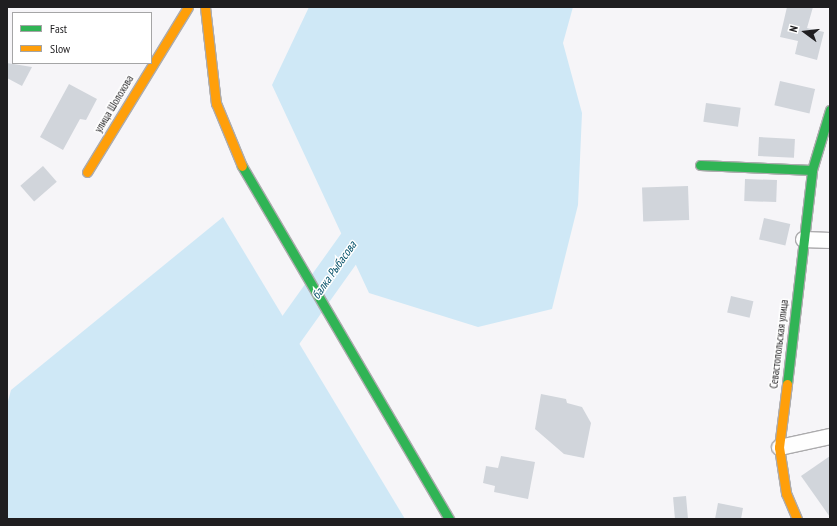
<!DOCTYPE html>
<html>
<head>
<meta charset="utf-8">
<style>
	body { margin:0 }
	#map { position:relative; width:837px; height:526px; overflow:hidden; background:#f6f5f8; font-family:"PT Sans Narrow",sans-serif }
	div>[style] { position:absolute }
	[style*='--x'] { left:calc(var(--x)*1px); top:calc(var(--y)*1px); width:calc(var(--w)*1px); rotate:calc(var(--a)*1deg) }
	.water>* { inset:0; background:#cfe8f6 }
	.river>* { height:30px; margin:-15px; padding:0 15px; transform-origin:15px; border-radius:15px; background:#cfe8f6 }
	.building>* { inset:0; background:#d1d5db; transform-origin:0 0 }
	.roads { filter:drop-shadow(1px 0 #acabad) drop-shadow(-1px 0 #acabad) drop-shadow(0 1px #acabad) drop-shadow(0 -1px #acabad) }
	.street>* { height:15px; margin:-7.5px; padding:0 7.5px; transform-origin:7.5px; border-radius:7.5px; background:#fefefe }
	.fast>* { height:9px; margin:-4.5px; padding:0 4.5px; transform-origin:4.5px; border-radius:4.5px; background:#30b455 }
	.slow>* { height:9px; margin:-4.5px; padding:0 4.5px; transform-origin:4.5px; border-radius:4.5px; background:#ff9f0a }
	span { translate:-50% -50%; white-space:nowrap; text-align:center; line-height:1.15; -webkit-text-stroke:3px #fff; paint-order:stroke }
	.street-label { font-size:11px; color:#1f1e20 }
	.water-label { font-size:12px; color:#014e66; font-style:italic }
	.frame { position:absolute; inset:0; border:8px solid #1f1e20; pointer-events:none }
	.legend { position:absolute; left:12px; top:12px; width:140px; height:52px; box-sizing:border-box; background:#fff; border:1px solid #a5a5a6; margin:0; padding:5px 7px; list-style:none; font-size:12px; color:#1f1e20 }
	.legend li { display:flex; align-items:center; gap:8px; height:20px }
	.legend b { width:20px; border:1px solid #a5a5a6 }
	.north { position:absolute; left:785px; top:12px; width:40px; height:40px; -webkit-text-stroke:3px #fff; paint-order:stroke; rotate:285deg; font-size:11px; font-weight:700; line-height:16px; text-align:center; color:#1f1e20 }
	.north::after { content:''; display:block; margin:auto; width:14px; height:18px; background:#1f1e20; clip-path:polygon(50% 0,100% 100%,50% 72%,0 100%) }
</style>
</head>
<body>
<div id="map">
	<div class="water">
		<div style="clip-path:polygon(309px 7px,573px 7px,563px 43px,582px 113px,578px 205px,552px 309px,478px 327px,369px 293px,272px 85px)"></div>
		<div style="clip-path:polygon(223px 217px,405px 519px,7px 519px,7px 405px,11px 390px)"></div>
	</div>
	<div class="river">
		<div style="--x:268;--y:362;--w:179;--a:-54.5"></div>
	</div>
	<div class="building">
		<div style="clip-path:polygon(787px 7px,813px 7px,807px 28px,824px 32px,817px 60px,795px 54px,798px 41px,780px 37px)"></div>
		<div style="clip-path:polygon(7px 63px,32px 67px,22px 86px,7px 78px)"></div>
		<div style="left:780px;top:81px;width:36px;height:25px;rotate:13deg"></div>
		<div style="clip-path:polygon(69px 84px,97px 99px,86px 120px,80px 119px,63px 150px,40px 137px)"></div>
		<div style="left:706px;top:103px;width:35px;height:19px;rotate:8deg"></div>
		<div style="left:759px;top:137px;width:36px;height:19px;rotate:3deg"></div>
		<div style="left:43px;top:166px;width:21px;height:30px;rotate:49deg"></div>
		<div style="left:745px;top:179px;width:32px;height:22px;rotate:2deg"></div>
		<div style="left:688px;top:186px;width:34px;height:46px;rotate:88deg"></div>
		<div style="left:764px;top:218px;width:27px;height:22px;rotate:13deg"></div>
		<div style="left:731px;top:296px;width:23px;height:17px;rotate:13deg"></div>
		<div style="clip-path:polygon(541px 394px,566px 399px,567px 403px,582px 407px,591px 423px,584px 458px,564px 454px,535px 429px)"></div>
		<div style="clip-path:polygon(501px 456px,535px 462px,528px 499px,494px 492px,495px 486px,483px 483px,486px 466px,498px 468px)"></div>
		<div style="clip-path:polygon(830px 456px,830px 517px,801px 476px)"></div>
		<div style="left:686px;top:496px;width:23px;height:13px;rotate:85deg"></div>
		<div style="clip-path:polygon(718px 503px,743px 508px,741px 519px,715px 519px)"></div>
	</div>
	<div class="roads">
		<div class="street">
			<div style="--x:803;--y:239;--w:27;--a:2"></div>
			<div style="--x:779;--y:447;--w:52;--a:-12.2"></div>
		</div>
		<div class="fast">
			<div style="--x:700;--y:165;--w:112;--a:2.6"></div>
			<div style="--x:242;--y:166;--w:409;--a:59.6"></div>
			<div style="--x:787;--y:384;--w:215;--a:-83.3"></div>
			<div style="--x:812;--y:170;--w:63;--a:-73.3"></div>
		</div>
		<div class="slow">
			<div style="--x:205;--y:7;--w:97;--a:83.5"></div>
			<div style="--x:216;--y:103;--w:68;--a:67.6"></div>
			<div style="--x:87;--y:172;--w:193;--a:-58.5"></div>
			<div style="--x:787;--y:384;--w:64;--a:97.2"></div>
			<div style="--x:779;--y:447;--w:47;--a:81.3"></div>
			<div style="--x:786;--y:493;--w:28;--a:67"></div>
		</div>
	</div>
	<div class="street-label">
		<span style="left:114px;top:104px;rotate:-59deg">улица Шолохова</span>
		<span style="left:779px;top:344px;rotate:-83deg">Севастопольская улица</span>
	</div>
	<div class="water-label">
		<span style="left:334px;top:270px;rotate:-55deg">балка Рыбасова</span>
	</div>
	<div class="frame"></div>
	<ul class="legend">
	<li><b style="height:5px;background:#30b455"></b>Fast</li>
	<li><b style="height:5px;background:#ff9f0a"></b>Slow</li>
	</ul>
	<div class="north">N</div>
</div>
</body>
</html>
